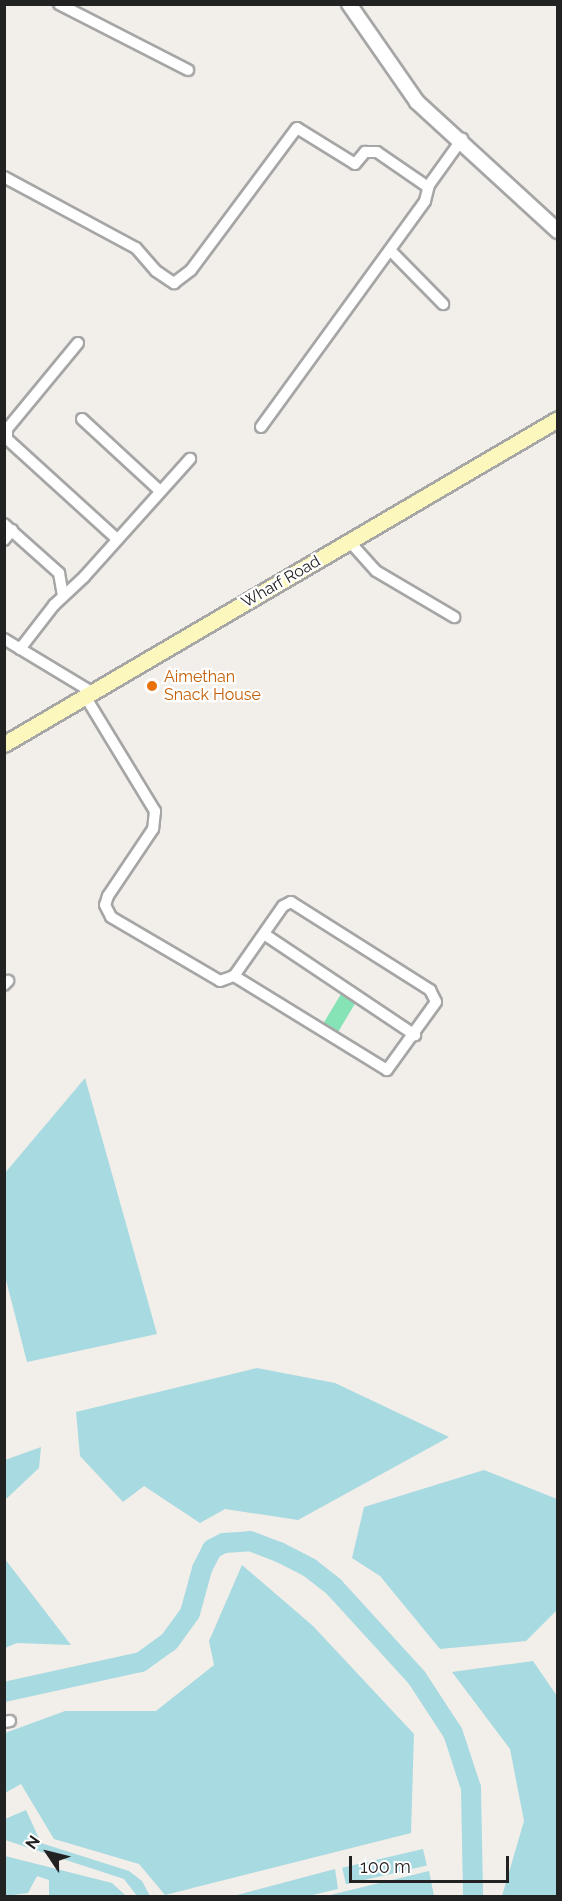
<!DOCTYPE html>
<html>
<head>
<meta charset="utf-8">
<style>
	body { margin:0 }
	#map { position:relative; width:562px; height:1901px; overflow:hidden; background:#f2eee9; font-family:Raleway,sans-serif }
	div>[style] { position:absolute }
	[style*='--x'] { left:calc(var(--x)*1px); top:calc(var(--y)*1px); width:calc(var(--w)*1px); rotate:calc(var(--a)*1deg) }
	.pitch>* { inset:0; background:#85e3b5; transform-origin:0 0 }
	.water>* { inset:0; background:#a8dae1; transform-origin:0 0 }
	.river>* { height:20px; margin:-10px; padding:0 10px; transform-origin:10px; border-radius:10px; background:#a8dae1 }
	.roads { filter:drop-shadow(2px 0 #a6a6a6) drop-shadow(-2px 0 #a6a6a6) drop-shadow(0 2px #a6a6a6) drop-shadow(0 -2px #a6a6a6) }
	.minor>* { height:10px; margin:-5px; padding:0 5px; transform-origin:5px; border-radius:5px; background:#fff }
	.tertiary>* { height:14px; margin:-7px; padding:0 7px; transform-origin:7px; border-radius:7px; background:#fff }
	.secondary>* { height:15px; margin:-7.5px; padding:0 7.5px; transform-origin:7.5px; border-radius:7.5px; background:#fcf8bd }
	.dots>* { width:16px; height:16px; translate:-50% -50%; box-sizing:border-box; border:3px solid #fff; border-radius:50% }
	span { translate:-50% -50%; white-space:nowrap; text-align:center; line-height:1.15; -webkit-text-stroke:4.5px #fff; paint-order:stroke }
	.street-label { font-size:16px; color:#222 }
	.food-label { font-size:16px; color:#c56008 }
	.left { translate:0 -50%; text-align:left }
	.frame { position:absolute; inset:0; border:6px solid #222; pointer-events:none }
	.north { position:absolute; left:18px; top:1823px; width:60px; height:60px; -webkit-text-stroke:4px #fff; paint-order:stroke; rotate:305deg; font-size:16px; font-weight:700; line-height:24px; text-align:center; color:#222 }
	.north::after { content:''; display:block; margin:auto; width:21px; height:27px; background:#222; clip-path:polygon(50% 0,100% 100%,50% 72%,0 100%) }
	.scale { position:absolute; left:349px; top:1856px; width:160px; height:27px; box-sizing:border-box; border:3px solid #222; border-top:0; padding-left:8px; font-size:18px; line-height:21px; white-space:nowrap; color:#222; -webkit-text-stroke:4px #fff; paint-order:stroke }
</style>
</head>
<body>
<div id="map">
	<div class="pitch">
		<div style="left:341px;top:994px;width:17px;height:37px;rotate:31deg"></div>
	</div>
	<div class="water">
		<div style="clip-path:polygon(85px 1078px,157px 1334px,27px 1362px,5px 1276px,5px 1173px)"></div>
		<div style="clip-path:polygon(257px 1368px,335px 1383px,449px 1437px,298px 1520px,225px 1509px,200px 1523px,144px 1486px,123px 1502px,80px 1456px,76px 1412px)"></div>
		<div style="clip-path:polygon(41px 1447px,39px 1468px,5px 1500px,5px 1460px)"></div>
		<div style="clip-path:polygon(484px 1470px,557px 1499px,557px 1610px,526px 1641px,440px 1649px,380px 1576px,352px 1558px,364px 1507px)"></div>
		<div style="clip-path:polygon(5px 1559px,71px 1645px,17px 1643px,5px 1648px)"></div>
		<div style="clip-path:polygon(242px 1565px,313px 1626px,414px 1734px,411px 1833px,165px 1895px,139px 1864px,54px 1839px,21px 1784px,5px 1793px,5px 1733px,65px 1711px,156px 1711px,214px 1665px,209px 1641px)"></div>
		<div style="clip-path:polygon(533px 1661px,557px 1696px,557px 1896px,502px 1896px,524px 1821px,510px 1749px,452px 1672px)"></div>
		<div style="clip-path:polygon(26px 1810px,41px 1843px,129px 1871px,142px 1881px,150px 1896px,137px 1896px,124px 1879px,5px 1840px,5px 1819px)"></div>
		<div style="left:423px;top:1849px;width:17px;height:83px;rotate:77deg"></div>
		<div style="clip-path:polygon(5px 1856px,112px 1883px,126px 1896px,49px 1896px,49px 1880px,37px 1876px,28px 1893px,5px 1896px)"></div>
		<div style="clip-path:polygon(335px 1869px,338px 1889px,308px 1896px,233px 1896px)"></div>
		<div style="clip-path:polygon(429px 1871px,434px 1896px,326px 1896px)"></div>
	</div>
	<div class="river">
		<div style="--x:4;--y:1692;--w:140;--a:-12.4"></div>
		<div style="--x:141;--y:1662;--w:34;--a:-36"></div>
		<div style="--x:169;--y:1642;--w:36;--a:-54"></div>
		<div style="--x:190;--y:1613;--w:46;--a:-74.7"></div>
		<div style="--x:202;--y:1569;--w:22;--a:-63"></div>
		<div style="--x:212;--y:1549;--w:13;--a:-27"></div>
		<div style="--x:224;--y:1543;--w:26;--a:-4"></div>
		<div style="--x:250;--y:1541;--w:31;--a:21"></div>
		<div style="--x:279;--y:1552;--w:35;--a:27"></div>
		<div style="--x:310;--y:1568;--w:31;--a:38"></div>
		<div style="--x:334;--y:1587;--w:123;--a:47.6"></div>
		<div style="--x:417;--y:1678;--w:66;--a:56.8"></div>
		<div style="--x:453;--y:1733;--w:58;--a:71.9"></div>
		<div style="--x:471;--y:1788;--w:108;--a:88.9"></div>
	</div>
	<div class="roads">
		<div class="minor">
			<div style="--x:59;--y:4;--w:145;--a:27.1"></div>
			<div style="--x:4;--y:177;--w:150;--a:28.3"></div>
			<div style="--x:136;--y:248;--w:30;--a:49"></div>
			<div style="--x:156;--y:271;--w:22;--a:34"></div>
			<div style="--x:174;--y:283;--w:21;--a:-37"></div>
			<div style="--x:191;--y:270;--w:177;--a:-53.3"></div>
			<div style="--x:297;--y:128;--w:68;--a:31.8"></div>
			<div style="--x:355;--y:164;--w:16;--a:-50"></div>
			<div style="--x:365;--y:152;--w:12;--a:0"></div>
			<div style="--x:377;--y:152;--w:62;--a:34.5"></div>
			<div style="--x:390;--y:250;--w:76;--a:45.5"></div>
			<div style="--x:78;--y:343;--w:112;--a:129.5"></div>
			<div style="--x:7;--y:429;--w:10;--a:90"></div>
			<div style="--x:7;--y:439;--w:149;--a:42.3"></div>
			<div style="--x:82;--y:419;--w:106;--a:42.7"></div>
			<div style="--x:261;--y:427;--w:279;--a:-54"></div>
			<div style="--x:425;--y:201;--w:16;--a:-76"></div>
			<div style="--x:429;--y:185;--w:57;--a:-54.3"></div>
			<div style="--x:4;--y:524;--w:74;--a:41.7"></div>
			<div style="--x:59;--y:573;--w:22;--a:80"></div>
			<div style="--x:4;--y:540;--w:13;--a:-51"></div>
			<div style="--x:349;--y:541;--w:40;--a:48"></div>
			<div style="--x:376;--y:571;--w:91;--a:30.5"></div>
			<div style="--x:4;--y:639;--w:103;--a:31.1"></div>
			<div style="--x:20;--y:649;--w:56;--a:-52.3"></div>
			<div style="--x:54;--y:605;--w:41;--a:-43"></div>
			<div style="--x:84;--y:577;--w:159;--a:-48.1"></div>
			<div style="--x:85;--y:696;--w:135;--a:58.7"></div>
			<div style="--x:155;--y:811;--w:18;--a:96"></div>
			<div style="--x:153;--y:829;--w:81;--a:123.9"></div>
			<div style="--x:108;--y:896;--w:9;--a:108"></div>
			<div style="--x:105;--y:905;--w:13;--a:63"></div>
			<div style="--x:111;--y:917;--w:126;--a:30.4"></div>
			<div style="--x:220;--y:981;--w:15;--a:-20"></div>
			<div style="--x:234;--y:976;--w:85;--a:-55"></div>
			<div style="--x:283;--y:906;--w:9;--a:-27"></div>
			<div style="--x:291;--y:902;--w:165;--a:32.3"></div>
			<div style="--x:430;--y:990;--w:13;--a:63"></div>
			<div style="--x:436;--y:1002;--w:84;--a:125.8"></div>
			<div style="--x:387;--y:1070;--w:180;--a:-148.4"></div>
			<div style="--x:264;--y:934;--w:182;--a:33.8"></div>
			<div style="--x:4;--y:985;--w:6;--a:-45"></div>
			<div style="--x:4;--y:1722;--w:6;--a:-9"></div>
		</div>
		<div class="tertiary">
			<div style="--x:349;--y:4;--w:119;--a:55.2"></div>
			<div style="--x:417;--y:102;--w:191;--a:42.5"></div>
		</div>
		<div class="secondary">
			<div style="--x:4;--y:744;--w:642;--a:-30.4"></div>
		</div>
	</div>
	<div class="dots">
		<div style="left:152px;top:686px;background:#e8710a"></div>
	</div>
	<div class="street-label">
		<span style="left:281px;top:582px;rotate:-30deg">Wharf Road</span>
	</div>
	<div class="food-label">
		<span class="left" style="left:164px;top:686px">Aimethan<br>Snack House</span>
	</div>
	<div class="frame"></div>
	<div class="north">N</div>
	<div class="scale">100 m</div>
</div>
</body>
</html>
